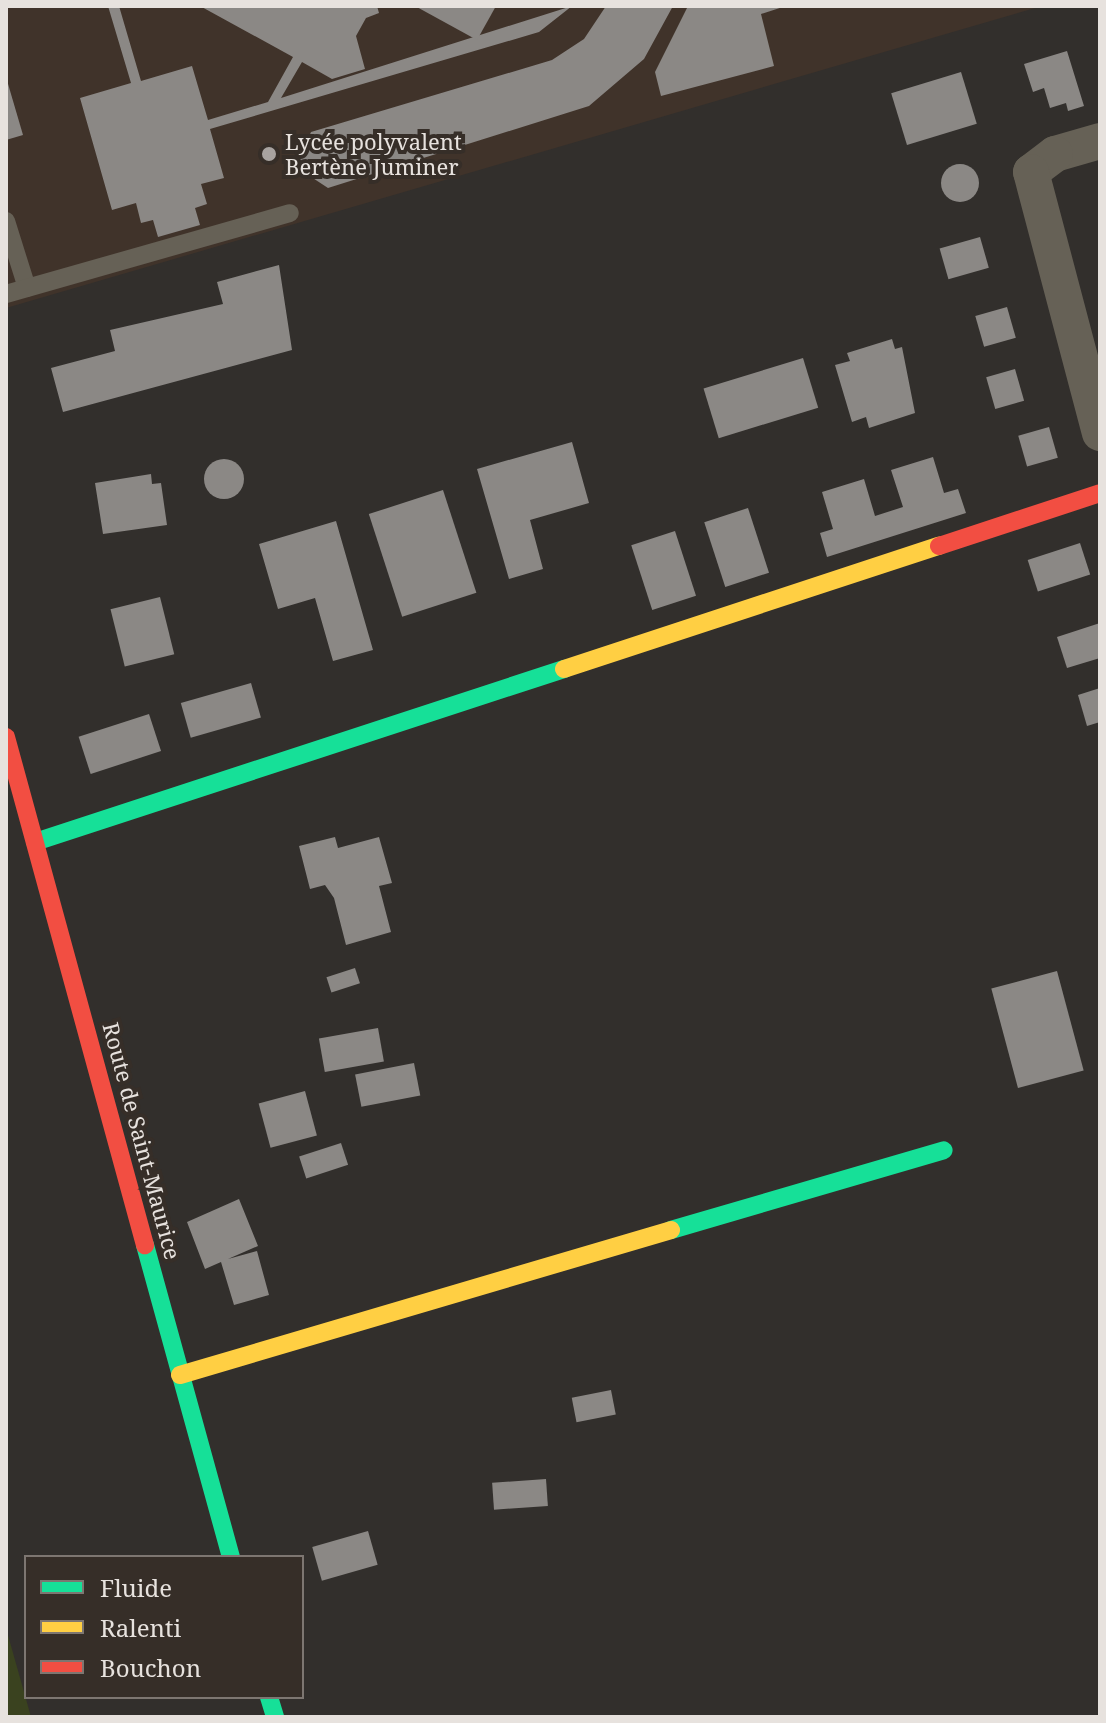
<!DOCTYPE html>
<html>
<head>
<meta charset="utf-8">
<style>
	body { margin:0 }
	#map { position:relative; width:1106px; height:1723px; overflow:hidden; background:#322f2c; font-family:"Noto Serif",serif }
	div>[style] { position:absolute }
	[style*='--x'] { left:calc(var(--x)*1px); top:calc(var(--y)*1px); width:calc(var(--w)*1px); rotate:calc(var(--a)*1deg) }
	.built>* { inset:0; background:#40332a }
	.green>* { inset:0; background:#3a421f }
	.building>* { inset:0; background:#8b8885; transform-origin:0 0 }
	.round { border-radius:50% }
	.lane>* { height:18px; margin:-9px; padding:0 9px; transform-origin:9px; border-radius:9px; background:#666156 }
	.street>* { height:36px; margin:-18px; padding:0 18px; transform-origin:18px; border-radius:18px; background:#666156 }
	.fast>* { height:18px; margin:-9px; padding:0 9px; transform-origin:9px; border-radius:9px; background:#16e098 }
	.slow>* { height:18px; margin:-9px; padding:0 9px; transform-origin:9px; border-radius:9px; background:#ffcf43 }
	.jam>* { height:18px; margin:-9px; padding:0 9px; transform-origin:9px; border-radius:9px; background:#f24e42 }
	.dots>* { width:22px; height:22px; translate:-50% -50%; box-sizing:border-box; border:4px solid #362e28; border-radius:50% }
	span { translate:-50% -50%; white-space:nowrap; text-align:center; line-height:1.15; -webkit-text-stroke:8px #362e28; paint-order:stroke }
	.poi-label { font-size:22px; color:#e7e2de }
	.left { translate:0 -50%; text-align:left }
	.street-label { font-size:22px; color:#e7e2de }
	.frame { position:absolute; inset:0; border:8px solid #e7e2de; pointer-events:none }
	.legend { position:absolute; left:24px; top:1555px; width:280px; height:144px; box-sizing:border-box; background:#362e28; border:2px solid #7d7671; margin:0; padding:10px 14px; list-style:none; font-size:24px; color:#e7e2de }
	.legend li { display:flex; align-items:center; gap:16px; height:40px }
	.legend b { width:40px; border:2px solid #7d7671 }
</style>
</head>
<body>
<div id="map">
	<div class="built">
		<div style="clip-path:polygon(6px 6px,1042px 6px,6px 308px)"></div>
	</div>
	<div class="green">
		<div style="clip-path:polygon(6px 1628px,31px 1717px,6px 1717px)"></div>
	</div>
	<div class="building">
		<div style="clip-path:polygon(108px 6px,119px 6px,141px 81px,192px 66px,208px 120px,268px 102px,293px 57px,200px 6px,377px 6px,379px 13px,366px 18px,356px 36px,365px 69px,332px 79px,302px 62px,281px 98px,572px 6px,539px 32px,210px 129px,224px 178px,201px 184px,207px 204px,195px 208px,200px 225px,158px 237px,153px 220px,141px 223px,136px 203px,112px 210px,80px 98px,131px 83px)"></div>
		<div style="clip-path:polygon(415px 6px,496px 6px,477px 40px)"></div>
		<div style="clip-path:polygon(606px 6px,673px 6px,644px 59px,589px 106px,328px 188px,296px 167px,311px 132px,552px 60px,584px 39px)"></div>
		<div style="clip-path:polygon(688px 6px,786px 6px,761px 14px,774px 66px,661px 96px,655px 72px)"></div>
		<div style="clip-path:polygon(1067px 51px,1084px 106px,1068px 111px,1066px 103px,1050px 108px,1044px 88px,1033px 92px,1024px 64px)"></div>
		<div style="left:961px;top:72px;width:54px;height:73px;rotate:73deg"></div>
		<div style="clip-path:polygon(6px 77px,23px 135px,6px 140px)"></div>
		<div class="round" style="left:941px;top:164px;width:38px;height:38px"></div>
		<div style="left:980px;top:237px;width:32px;height:42px;rotate:74deg"></div>
		<div style="clip-path:polygon(279px 265px,292px 350px,63px 412px,51px 368px,115px 351px,110px 330px,223px 304px,217px 282px)"></div>
		<div style="left:1007px;top:307px;width:32px;height:33px;rotate:74deg"></div>
		<div style="clip-path:polygon(892px 339px,895px 349px,902px 347px,915px 413px,869px 428px,866px 417px,852px 422px,835px 365px,850px 361px,847px 353px)"></div>
		<div style="left:803px;top:358px;width:52px;height:104px;rotate:73deg"></div>
		<div style="left:1015px;top:369px;width:33px;height:30px;rotate:74deg"></div>
		<div style="left:1049px;top:427px;width:32px;height:32px;rotate:74deg"></div>
		<div style="clip-path:polygon(572px 442px,589px 503px,530px 520px,543px 569px,509px 579px,477px 469px)"></div>
		<div style="clip-path:polygon(933px 457px,944px 493px,958px 489px,966px 513px,827px 557px,820px 533px,833px 529px,822px 492px,864px 479px,875px 516px,903px 507px,891px 470px)"></div>
		<div class="round" style="left:204px;top:459px;width:40px;height:40px"></div>
		<div style="clip-path:polygon(151px 474px,152px 484px,161px 483px,167px 525px,103px 534px,95px 483px)"></div>
		<div style="left:443px;top:490px;width:108px;height:78px;rotate:72deg"></div>
		<div style="left:748px;top:508px;width:68px;height:46px;rotate:72deg"></div>
		<div style="clip-path:polygon(336px 521px,373px 650px,333px 661px,315px 598px,278px 609px,259px 544px)"></div>
		<div style="left:675px;top:531px;width:68px;height:46px;rotate:72deg"></div>
		<div style="left:1080px;top:543px;width:33px;height:55px;rotate:72deg"></div>
		<div style="left:160px;top:597px;width:59px;height:51px;rotate:76deg"></div>
		<div style="clip-path:polygon(1100px 623px,1100px 658px,1067px 668px,1057px 637px)"></div>
		<div style="left:251px;top:683px;width:36px;height:73px;rotate:74deg"></div>
		<div style="clip-path:polygon(1100px 688px,1100px 722px,1087px 726px,1078px 695px)"></div>
		<div style="left:149px;top:714px;width:39px;height:74px;rotate:72deg"></div>
		<div style="clip-path:polygon(335px 837px,338px 848px,379px 837px,392px 883px,379px 886px,391px 932px,346px 945px,334px 898px,325px 885px,310px 889px,299px 846px)"></div>
		<div style="left:355px;top:968px;width:16px;height:30px;rotate:72deg"></div>
		<div style="left:1057px;top:971px;width:103px;height:68px;rotate:75deg"></div>
		<div style="left:378px;top:1028px;width:34px;height:60px;rotate:80deg"></div>
		<div style="left:414px;top:1063px;width:33px;height:60px;rotate:79deg"></div>
		<div style="left:305px;top:1091px;width:46px;height:48px;rotate:75deg"></div>
		<div style="left:341px;top:1143px;width:23px;height:44px;rotate:72deg"></div>
		<div style="clip-path:polygon(239px 1199px,258px 1246px,228px 1259px,257px 1251px,269px 1295px,234px 1305px,221px 1262px,205px 1269px,187px 1222px)"></div>
		<div style="left:611px;top:1390px;width:25px;height:40px;rotate:79deg"></div>
		<div style="left:546px;top:1479px;width:27px;height:54px;rotate:86deg"></div>
		<div style="left:368px;top:1531px;width:35px;height:58px;rotate:74deg"></div>
	</div>
	<div class="lane">
		<div style="--x:6;--y:221;--w:70;--a:72.6"></div>
		<div style="--x:6;--y:294;--w:295;--a:-15.9"></div>
	</div>
	<div class="street">
		<div style="--x:1100;--y:141;--w:47;--a:163.9"></div>
		<div style="--x:1055;--y:154;--w:30;--a:143"></div>
		<div style="--x:1031;--y:172;--w:270;--a:75.2"></div>
	</div>
	<div class="fast">
		<div style="--x:35;--y:842;--w:557;--a:-18.11"></div>
		<div style="--x:671;--y:1230;--w:284;--a:-16.3"></div>
		<div style="--x:145;--y:1245;--w:324;--a:74.6"></div>
		<div style="--x:269;--y:1697;--w:21;--a:73"></div>
	</div>
	<div class="slow">
		<div style="--x:564;--y:669;--w:395;--a:-18.2"></div>
		<div style="--x:180;--y:1375;--w:512;--a:-16.45"></div>
	</div>
	<div class="jam">
		<div style="--x:939;--y:546;--w:169;--a:-18.2"></div>
		<div style="--x:6;--y:737;--w:527;--a:74.7"></div>
	</div>
	<div class="dots">
		<div style="left:269px;top:154px;background:#a8a3a0"></div>
	</div>
	<div class="poi-label">
		<span class="left" style="left:285px;top:154px">Lycée polyvalent<br>Bertène Juminer</span>
	</div>
	<div class="street-label">
		<span style="left:142px;top:1141px;rotate:75deg">Route de Saint-Maurice</span>
	</div>
	<div class="frame"></div>
	<ul class="legend">
	<li><b style="height:10px;background:#16e098"></b>Fluide</li>
	<li><b style="height:10px;background:#ffcf43"></b>Ralenti</li>
	<li><b style="height:10px;background:#f24e42"></b>Bouchon</li>
	</ul>
</div>
</body>
</html>
